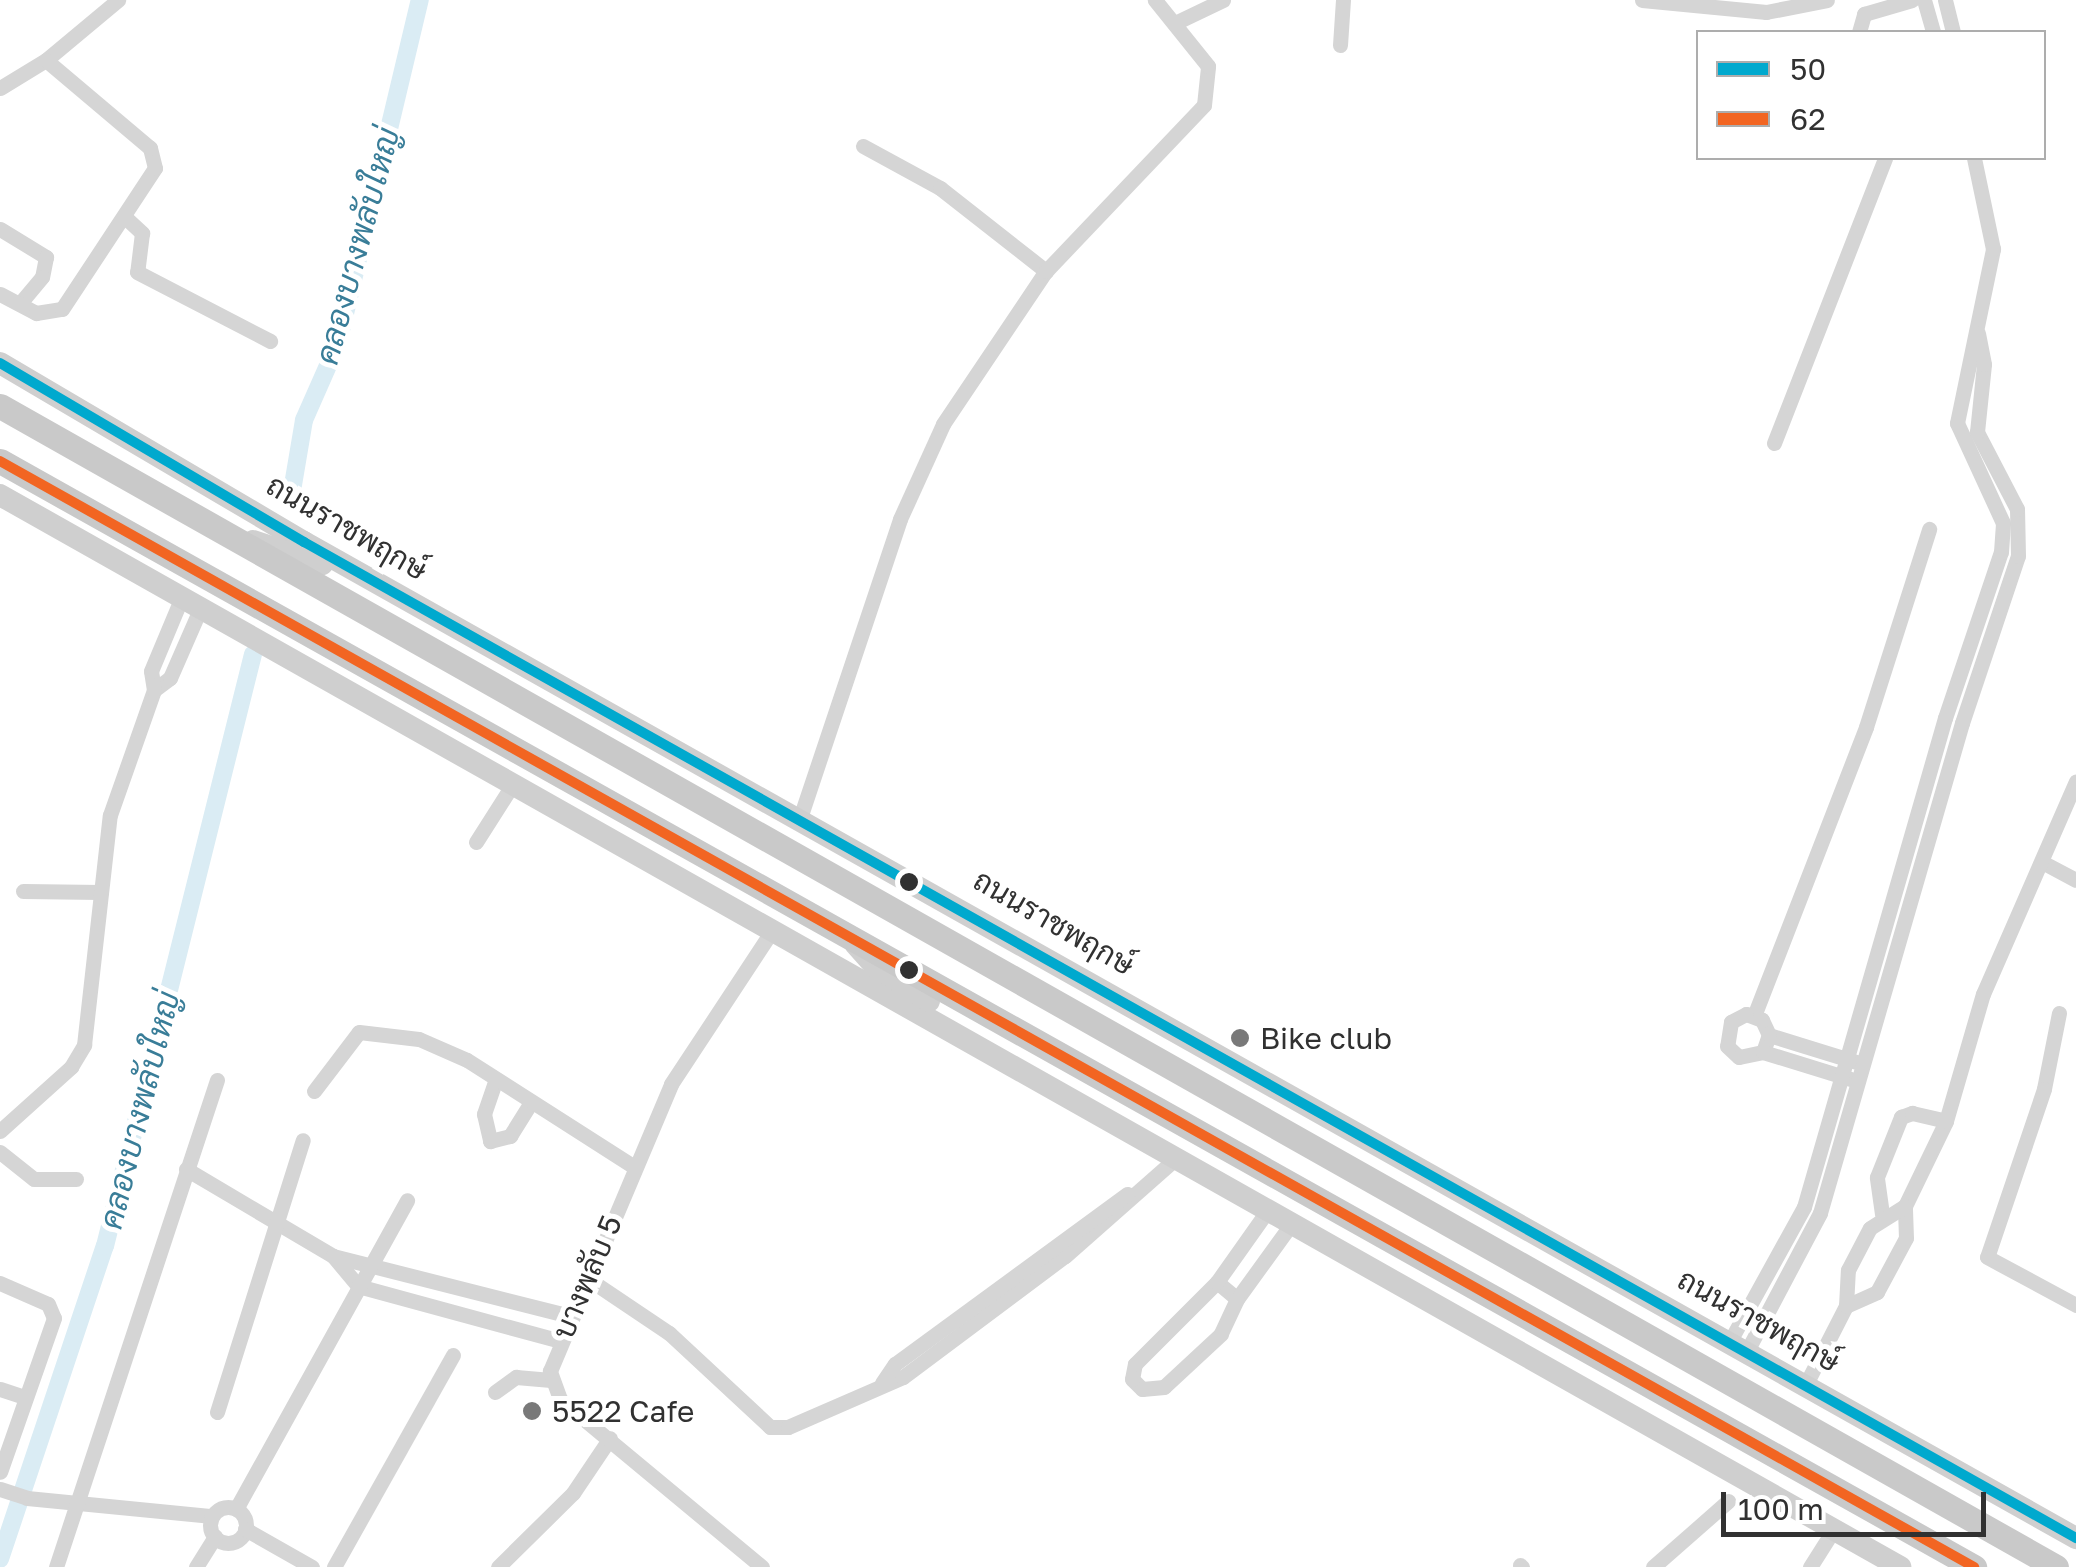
<!DOCTYPE html>
<html>
<head>
<meta charset="utf-8">
<style>
	body { margin:0 }
	#map { position:relative; width:2076px; height:1567px; overflow:hidden; background:#fff; font-family:"Golos Text",Sarabun,sans-serif }
	div>[style] { position:absolute }
	[style*='--x'] { left:calc(var(--x)*1px); top:calc(var(--y)*1px); width:calc(var(--w)*1px); rotate:calc(var(--a)*1deg) }
	.canal>* { height:18px; margin:-9px; padding:0 9px; transform-origin:9px; border-radius:9px; background:#daecf4 }
	.minor>* { height:15px; margin:-7.5px; padding:0 7.5px; transform-origin:7.5px; border-radius:7.5px; background:#d5d5d5 }
	.minor>.ring { margin:-7.5px; padding:0; box-sizing:content-box; background:none; border:15px solid #d5d5d5; border-radius:50% }
	.secondary>* { height:22px; margin:-11px; padding:0 11px; transform-origin:11px; border-radius:11px; background:#cfcfcf }
	.primary>* { height:25px; margin:-12.5px; padding:0 12.5px; transform-origin:12.5px; border-radius:12.5px; background:#c9c9c9 }
	.bus-1>* { height:10px; margin:-5px; padding:0 5px; transform-origin:5px; border-radius:5px; background:#00a9ce }
	.bus-2>* { height:10px; margin:-5px; padding:0 5px; transform-origin:5px; border-radius:5px; background:#f26522 }
	.dots>* { width:28px; height:28px; translate:-50% -50%; box-sizing:border-box; border:5px solid #fff; border-radius:50% }
	span { translate:-50% -50%; white-space:nowrap; text-align:center; line-height:1.15; -webkit-text-stroke:10px #fff; paint-order:stroke }
	.street-label { font-size:30px; color:#313131 }
	.poi-label { font-size:30px; color:#313131 }
	.left { translate:0 -50%; text-align:left }
	.water-label { font-size:32px; color:#397d98; font-style:italic }
	.legend { position:absolute; left:1696px; top:30px; width:350px; height:130px; box-sizing:border-box; background:#fff; border:2px solid #adadad; margin:0; padding:12px 18px; list-style:none; font-size:30px; color:#313131 }
	.legend li { display:flex; align-items:center; gap:20px; height:50px }
	.legend b { width:50px; border:2px solid #adadad }
	.scale { position:absolute; left:1721px; top:1492px; width:265px; height:45px; box-sizing:border-box; border:5px solid #313131; border-top:0; padding-left:12px; font-size:30px; line-height:35px; white-space:nowrap; color:#313131; -webkit-text-stroke:8px #fff; paint-order:stroke }
</style>
</head>
<body>
<div id="map">
	<div class="canal">
		<div style="--x:292;--y:491;--w:72;--a:-80.4"></div>
		<div style="--x:304;--y:420;--w:84;--a:-66.2"></div>
		<div style="--x:338;--y:343;--w:353;--a:-76.6"></div>
		<div style="--x:0;--y:1559;--w:330;--a:-71.5"></div>
		<div style="--x:105;--y:1246;--w:610;--a:-75.96"></div>
	</div>
	<div class="minor">
		<div style="--x:1642;--y:0;--w:125;--a:5.5"></div>
		<div style="--x:1766;--y:12;--w:62;--a:-11.1"></div>
		<div style="--x:1924;--y:0;--w:33;--a:74"></div>
		<div style="--x:1945;--y:0;--w:33;--a:76"></div>
		<div style="--x:1177;--y:22;--w:51;--a:-25.6"></div>
		<div style="--x:1859;--y:32;--w:19;--a:-74"></div>
		<div style="--x:1864;--y:14;--w:50;--a:-16.3"></div>
		<div style="--x:1340;--y:45;--w:45;--a:-86.2"></div>
		<div style="--x:0;--y:88;--w:54;--a:-31.3"></div>
		<div style="--x:46;--y:60;--w:94;--a:-39.8"></div>
		<div style="--x:863;--y:146;--w:88;--a:28.6"></div>
		<div style="--x:940;--y:188;--w:135;--a:38.1"></div>
		<div style="--x:127;--y:219;--w:21;--a:43"></div>
		<div style="--x:142;--y:233;--w:39;--a:97"></div>
		<div style="--x:137;--y:272;--w:150;--a:27.4"></div>
		<div style="--x:0;--y:229;--w:54;--a:31.3"></div>
		<div style="--x:46;--y:257;--w:20;--a:101"></div>
		<div style="--x:42;--y:277;--w:35;--a:130"></div>
		<div style="--x:0;--y:294;--w:41;--a:27.8"></div>
		<div style="--x:36;--y:313;--w:26;--a:-9"></div>
		<div style="--x:62;--y:309;--w:169;--a:-56.6"></div>
		<div style="--x:155;--y:168;--w:21;--a:-104"></div>
		<div style="--x:150;--y:148;--w:136;--a:-139.8"></div>
		<div style="--x:1774;--y:443;--w:306;--a:-68.7"></div>
		<div style="--x:154;--y:690;--w:20;--a:-37"></div>
		<div style="--x:170;--y:678;--w:77;--a:-66.4"></div>
		<div style="--x:800;--y:818;--w:315;--a:-71.5"></div>
		<div style="--x:900;--y:519;--w:104;--a:-65.6"></div>
		<div style="--x:943;--y:424;--w:184;--a:-56.1"></div>
		<div style="--x:1046;--y:271;--w:229;--a:-46.4"></div>
		<div style="--x:1204;--y:105;--w:39;--a:-84"></div>
		<div style="--x:1208;--y:66;--w:85;--a:-128.8"></div>
		<div style="--x:476;--y:842;--w:69;--a:-57.5"></div>
		<div style="--x:2042;--y:862;--w:38;--a:28"></div>
		<div style="--x:23;--y:891;--w:78;--a:0.7"></div>
		<div style="--x:2059;--y:1013;--w:77;--a:101.2"></div>
		<div style="--x:2044;--y:1089;--w:177;--a:108.7"></div>
		<div style="--x:1987;--y:1257;--w:101;--a:28.3"></div>
		<div style="--x:1754;--y:1016;--w:310;--a:-68.8"></div>
		<div style="--x:1866;--y:727;--w:208;--a:-72.3"></div>
		<div style="--x:1769;--y:1035;--w:91;--a:17.2"></div>
		<div style="--x:1763;--y:1052;--w:18;--a:-71"></div>
		<div style="--x:1769;--y:1035;--w:17;--a:-115"></div>
		<div style="--x:1762;--y:1020;--w:17;--a:-159"></div>
		<div style="--x:1746;--y:1014;--w:17;--a:152"></div>
		<div style="--x:1731;--y:1022;--w:24;--a:99"></div>
		<div style="--x:1727;--y:1046;--w:16;--a:43"></div>
		<div style="--x:1739;--y:1057;--w:25;--a:-12"></div>
		<div style="--x:1763;--y:1052;--w:92;--a:17.1"></div>
		<div style="--x:496;--y:1079;--w:37;--a:109"></div>
		<div style="--x:484;--y:1114;--w:28;--a:77"></div>
		<div style="--x:490;--y:1141;--w:21;--a:-14"></div>
		<div style="--x:510;--y:1136;--w:40;--a:-58"></div>
		<div style="--x:314;--y:1091;--w:74;--a:-52.7"></div>
		<div style="--x:359;--y:1032;--w:60;--a:6.7"></div>
		<div style="--x:419;--y:1039;--w:52;--a:23.6"></div>
		<div style="--x:467;--y:1060;--w:197;--a:32.6"></div>
		<div style="--x:0;--y:1131;--w:96;--a:-42"></div>
		<div style="--x:71;--y:1067;--w:26;--a:-59"></div>
		<div style="--x:84;--y:1045;--w:231;--a:-83.6"></div>
		<div style="--x:110;--y:815;--w:133;--a:-70.6"></div>
		<div style="--x:154;--y:690;--w:19;--a:-99"></div>
		<div style="--x:151;--y:671;--w:80;--a:-67.3"></div>
		<div style="--x:0;--y:1152;--w:43;--a:38.5"></div>
		<div style="--x:34;--y:1179;--w:42;--a:0"></div>
		<div style="--x:186;--y:1169;--w:171;--a:30.6"></div>
		<div style="--x:333;--y:1256;--w:244;--a:14.2"></div>
		<div style="--x:1882;--y:1214;--w:37;--a:-98"></div>
		<div style="--x:1877;--y:1177;--w:65;--a:-68.2"></div>
		<div style="--x:1901;--y:1117;--w:12;--a:-20"></div>
		<div style="--x:1912;--y:1113;--w:35;--a:13"></div>
		<div style="--x:333;--y:1256;--w:39;--a:50"></div>
		<div style="--x:358;--y:1286;--w:209;--a:15.2"></div>
		<div style="--x:587;--y:1278;--w:99;--a:33.9"></div>
		<div style="--x:669;--y:1333;--w:138;--a:42.9"></div>
		<div style="--x:770;--y:1427;--w:18;--a:0"></div>
		<div style="--x:788;--y:1427;--w:125;--a:-23.5"></div>
		<div style="--x:903;--y:1377;--w:202;--a:-36.8"></div>
		<div style="--x:1065;--y:1256;--w:148;--a:-41.4"></div>
		<div style="--x:1217;--y:1282;--w:26;--a:40"></div>
		<div style="--x:1237;--y:1299;--w:94;--a:-54.1"></div>
		<div style="--x:0;--y:1283;--w:52;--a:23.6"></div>
		<div style="--x:48;--y:1304;--w:15;--a:67"></div>
		<div style="--x:54;--y:1318;--w:163;--a:109.3"></div>
		<div style="--x:1237;--y:1299;--w:38;--a:115"></div>
		<div style="--x:1221;--y:1334;--w:78;--a:137.1"></div>
		<div style="--x:1164;--y:1387;--w:22;--a:175"></div>
		<div style="--x:1142;--y:1389;--w:14;--a:-135"></div>
		<div style="--x:1132;--y:1379;--w:15;--a:-79"></div>
		<div style="--x:1135;--y:1364;--w:116;--a:-45"></div>
		<div style="--x:1217;--y:1282;--w:88;--a:-54.7"></div>
		<div style="--x:1846;--y:1306;--w:34;--a:-24"></div>
		<div style="--x:1877;--y:1292;--w:61;--a:-61.8"></div>
		<div style="--x:1906;--y:1238;--w:32;--a:-92"></div>
		<div style="--x:1905;--y:1206;--w:94;--a:-64.2"></div>
		<div style="--x:1946;--y:1121;--w:132;--a:-73.8"></div>
		<div style="--x:1983;--y:994;--w:232;--a:-66.4"></div>
		<div style="--x:1730;--y:1341;--w:153;--a:-61.1"></div>
		<div style="--x:1804;--y:1207;--w:509;--a:-73.92"></div>
		<div style="--x:1945;--y:718;--w:175;--a:-71.4"></div>
		<div style="--x:2001;--y:552;--w:29;--a:-86"></div>
		<div style="--x:2003;--y:523;--w:110;--a:-114.7"></div>
		<div style="--x:1957;--y:423;--w:178;--a:-78.3"></div>
		<div style="--x:1993;--y:249;--w:93;--a:-101.8"></div>
		<div style="--x:1747;--y:1351;--w:156;--a:-62.1"></div>
		<div style="--x:1820;--y:1213;--w:510;--a:-73.84"></div>
		<div style="--x:1962;--y:723;--w:176;--a:-71.5"></div>
		<div style="--x:2018;--y:556;--w:47;--a:-91.2"></div>
		<div style="--x:2017;--y:509;--w:87;--a:-117.5"></div>
		<div style="--x:1977;--y:432;--w:68;--a:-84.1"></div>
		<div style="--x:1984;--y:364;--w:31;--a:-101"></div>
		<div style="--x:882;--y:1383;--w:23;--a:-56"></div>
		<div style="--x:895;--y:1364;--w:288;--a:-36.2"></div>
		<div style="--x:1806;--y:1384;--w:88;--a:-62.9"></div>
		<div style="--x:1846;--y:1306;--w:36;--a:-87"></div>
		<div style="--x:1848;--y:1270;--w:47;--a:-62.4"></div>
		<div style="--x:1870;--y:1228;--w:41;--a:-32.2"></div>
		<div style="--x:0;--y:1389;--w:26;--a:18"></div>
		<div style="--x:495;--y:1392;--w:26;--a:-36"></div>
		<div style="--x:516;--y:1377;--w:35;--a:5"></div>
		<div style="--x:217;--y:1412;--w:285;--a:-72.5"></div>
		<div style="--x:0;--y:1489;--w:28;--a:18"></div>
		<div style="--x:27;--y:1498;--w:186;--a:5.6"></div>
		<div class="ring" style="left:210px;top:1507px;width:21px;height:21px"></div>
		<div style="--x:236;--y:1509;--w:353;--a:-61"></div>
		<div style="--x:245;--y:1529;--w:77;--a:29.6"></div>
		<div style="--x:1520;--y:1565;--w:3;--a:45"></div>
		<div style="--x:56;--y:1567;--w:513;--a:-71.71"></div>
		<div style="--x:196;--y:1567;--w:36;--a:-58"></div>
		<div style="--x:334;--y:1567;--w:243;--a:-60.7"></div>
		<div style="--x:498;--y:1567;--w:105;--a:-44.6"></div>
		<div style="--x:573;--y:1493;--w:66;--a:-56.1"></div>
		<div style="--x:762;--y:1567;--w:263;--a:-140.3"></div>
		<div style="--x:560;--y:1399;--w:30;--a:-110"></div>
		<div style="--x:550;--y:1371;--w:311;--a:-67.1"></div>
		<div style="--x:671;--y:1084;--w:183;--a:-56.6"></div>
		<div style="--x:1653;--y:1567;--w:100;--a:-41.3"></div>
		<div style="--x:1810;--y:1567;--w:45;--a:-57.7"></div>
	</div>
	<div class="secondary">
		<div style="--x:0;--y:363;--w:353;--a:30.5"></div>
		<div style="--x:304;--y:542;--w:2033;--a:29.34"></div>
		<div style="--x:0;--y:495;--w:2182;--a:29.43"></div>
		<div style="--x:253;--y:541;--w:73;--a:18.4"></div>
		<div style="--x:856;--y:945;--w:30;--a:48"></div>
		<div style="--x:876;--y:967;--w:63;--a:32.7"></div>
	</div>
	<div class="primary">
		<div style="--x:0;--y:406;--w:2361;--a:29.45"></div>
		<div style="--x:0;--y:461;--w:2263;--a:29.26"></div>
	</div>
	<div class="bus-1">
		<div style="--x:0;--y:363;--w:353;--a:30.5"></div>
		<div style="--x:304;--y:542;--w:2033;--a:29.34"></div>
	</div>
	<div class="bus-2">
		<div style="--x:0;--y:461;--w:2263;--a:29.26"></div>
	</div>
	<div class="dots">
		<div style="left:909px;top:882px;background:#313131"></div>
		<div style="left:909px;top:970px;background:#313131"></div>
		<div style="left:1240px;top:1038px;background:#797979"></div>
		<div style="left:532px;top:1411px;background:#797979"></div>
	</div>
	<div class="street-label">
		<span style="left:347px;top:527px;rotate:30deg">ถนนราชพฤกษ์</span>
		<span style="left:1054px;top:922px;rotate:30deg">ถนนราชพฤกษ์</span>
		<span style="left:587px;top:1277px;rotate:-67deg">บางพลับ 5</span>
		<span style="left:1759px;top:1320px;rotate:29deg">ถนนราชพฤกษ์</span>
	</div>
	<div class="poi-label">
		<span class="left" style="left:1260px;top:1038px">Bike club</span>
		<span class="left" style="left:552px;top:1411px">5522 Cafe</span>
	</div>
	<div class="water-label">
		<span style="left:357px;top:246px;rotate:-75deg">คลองบางพลับใหญ่</span>
		<span style="left:139px;top:1110px;rotate:-76deg">คลองบางพลับใหญ่</span>
	</div>
	<ul class="legend">
	<li><b style="height:12px;background:#00a9ce"></b>50</li>
	<li><b style="height:12px;background:#f26522"></b>62</li>
	</ul>
	<div class="scale">100 m</div>
</div>
</body>
</html>
